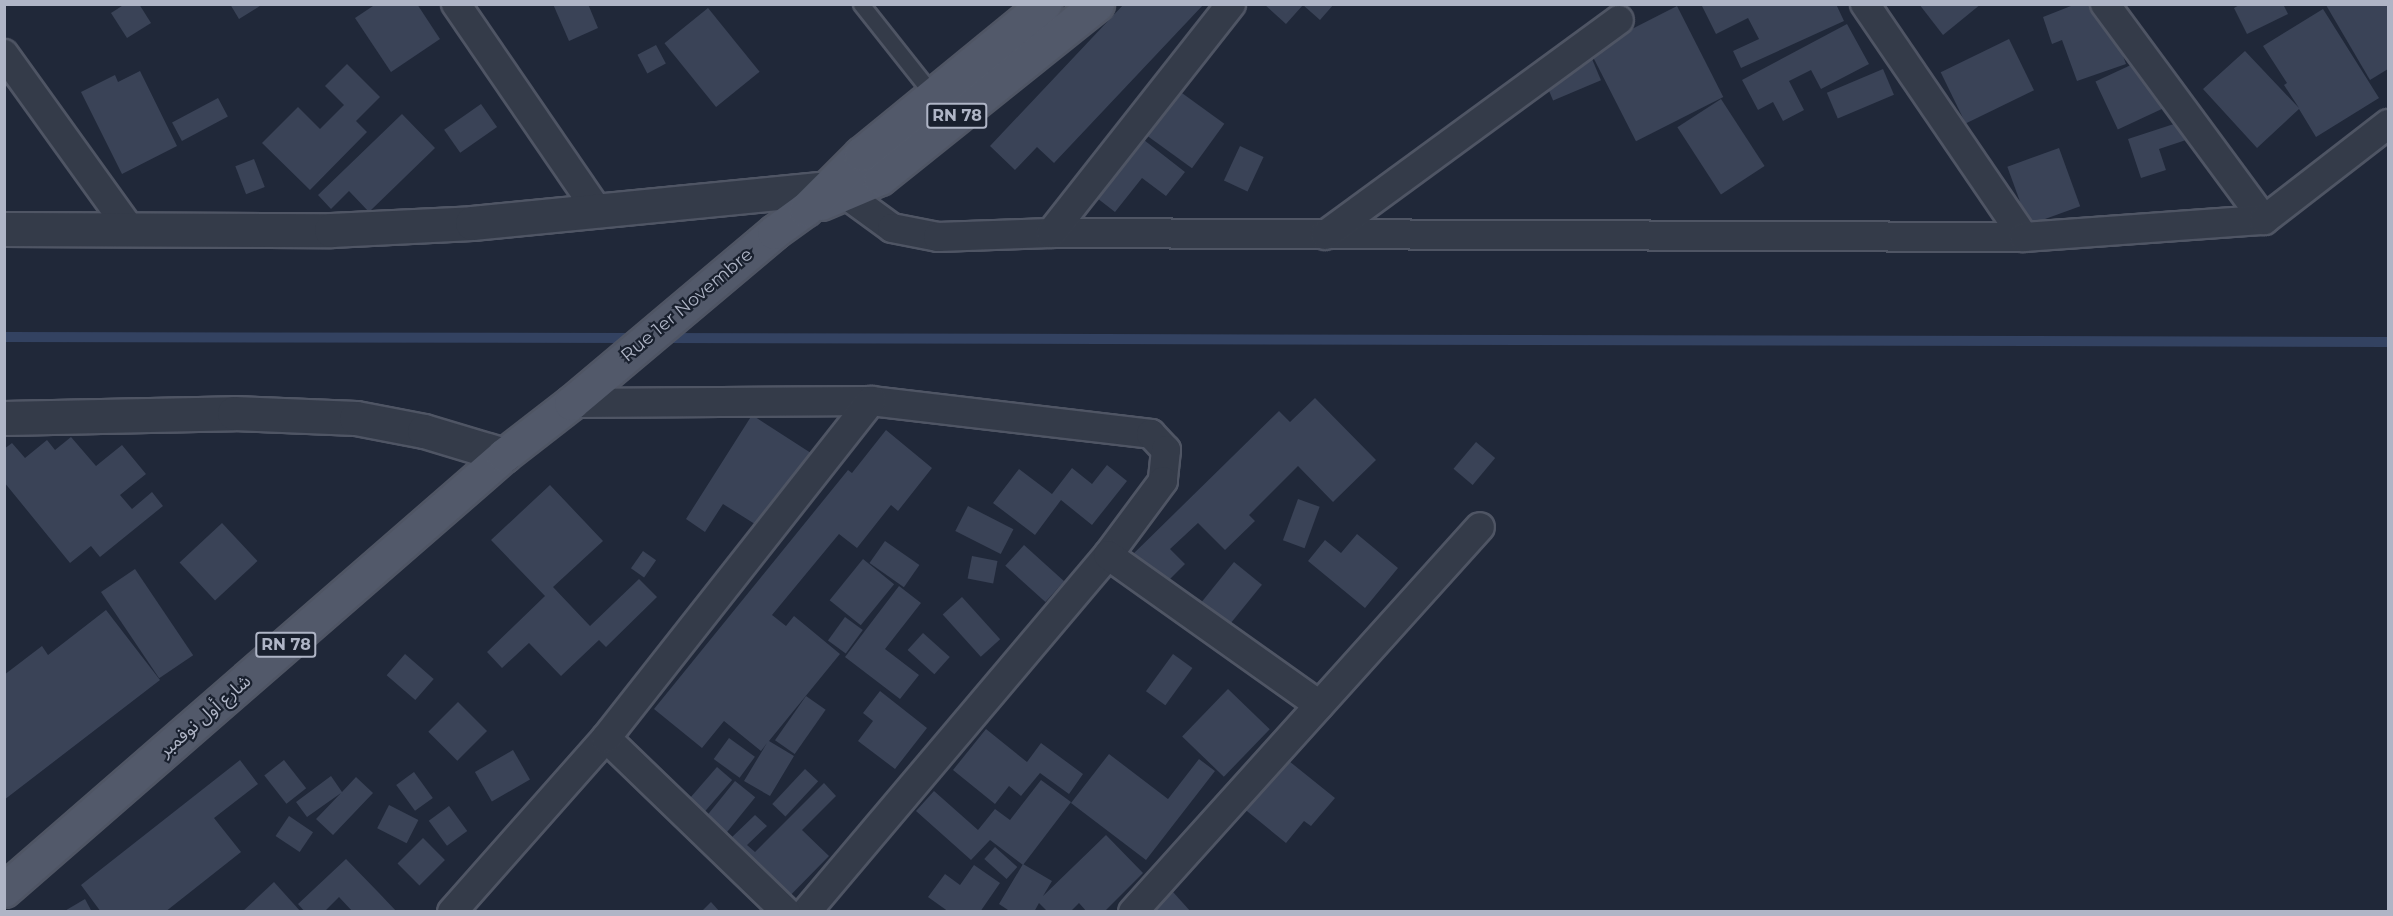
<!DOCTYPE html>
<html>
<head>
<meta charset="utf-8">
<style>
	body { margin:0 }
	#map { position:relative; width:2393px; height:916px; overflow:hidden; background:#202839; font-family:Montserrat,"Noto Sans Arabic",sans-serif }
	div>[style] { position:absolute }
	[style*='--x'] { left:calc(var(--x)*1px); top:calc(var(--y)*1px); width:calc(var(--w)*1px); rotate:calc(var(--a)*1deg) }
	.stream>* { height:10px; margin:-5px; padding:0 5px; transform-origin:5px; border-radius:5px; background:#334261 }
	.building>* { inset:0; background:#3a4357; transform-origin:0 0 }
	.roads { filter:drop-shadow(2px 0 #4f5564) drop-shadow(-2px 0 #4f5564) drop-shadow(0 2px #4f5564) drop-shadow(0 -2px #4f5564) }
	.service>* { height:15px; margin:-7.5px; padding:0 7.5px; transform-origin:7.5px; border-radius:7.5px; background:#343b49 }
	.minor>* { height:28px; margin:-14px; padding:0 14px; transform-origin:14px; border-radius:14px; background:#343b49 }
	.tertiary>* { height:33px; margin:-16.5px; padding:0 16.5px; transform-origin:16.5px; border-radius:16.5px; background:#343b49 }
	.primary>* { height:33px; margin:-16.5px; padding:0 16.5px; transform-origin:16.5px; border-radius:16.5px; background:#52596a }
	span { translate:-50% -50%; white-space:nowrap; text-align:center; line-height:1.15; -webkit-text-stroke:4.5px #19202e; paint-order:stroke }
	.shield-label span { padding:2px 4px; background:#19202e; border:2px solid; border-radius:4px; -webkit-text-stroke-width:0 }
	.shield-label { font-size:16px; color:#afb5c6; font-weight:700 }
	.street-label { font-size:18px; color:#afb5c6 }
	.frame { position:absolute; inset:0; border:6px solid #afb5c6; pointer-events:none }
</style>
</head>
<body>
<div id="map">
	<div class="stream">
		<div style="--x:4;--y:337;--w:630;--a:0.09"></div>
		<div style="--x:659;--y:338;--w:1729;--a:0.13"></div>
	</div>
	<div class="building">
		<div style="clip-path:polygon(125px 4px,139px 4px,151px 23px,127px 38px,111px 13px)"></div>
		<div style="clip-path:polygon(230px 4px,263px 4px,239px 19px)"></div>
		<div style="clip-path:polygon(376px 4px,417px 4px,440px 39px,391px 72px,355px 18px)"></div>
		<div style="clip-path:polygon(553px 4px,588px 4px,598px 28px,569px 41px)"></div>
		<div style="clip-path:polygon(1124px 4px,1204px 4px,1054px 163px,1037px 147px,1015px 170px,990px 146px)"></div>
		<div style="clip-path:polygon(1264px 4px,1334px 4px,1320px 20px,1303px 5px,1286px 24px)"></div>
		<div style="clip-path:polygon(1701px 4px,1836px 4px,1844px 21px,1741px 68px,1733px 51px,1759px 39px,1748px 18px,1716px 34px)"></div>
		<div style="clip-path:polygon(1919px 4px,1981px 4px,1943px 35px)"></div>
		<div style="clip-path:polygon(2076px 4px,2104px 4px,2126px 64px,2077px 81px,2062px 40px,2052px 44px,2043px 17px)"></div>
		<div style="clip-path:polygon(2241px 4px,2283px 4px,2288px 14px,2247px 34px,2234px 8px)"></div>
		<div style="clip-path:polygon(2388px 4px,2388px 69px,2370px 80px,2326px 5px)"></div>
		<div style="left:1677px;top:6px;width:102px;height:98px;rotate:63deg"></div>
		<div style="left:708px;top:8px;width:82px;height:56px;rotate:51deg"></div>
		<div style="clip-path:polygon(2323px 9px,2379px 98px,2316px 137px,2299px 109px,2257px 148px,2203px 89px,2245px 51px,2299px 108px,2284px 85px,2287px 83px,2263px 46px)"></div>
		<div style="clip-path:polygon(1847px 24px,1869px 64px,1821px 89px,1811px 70px,1789px 81px,1804px 110px,1783px 121px,1773px 102px,1758px 110px,1742px 80px)"></div>
		<div style="left:2009px;top:39px;width:57px;height:76px;rotate:64deg"></div>
		<div style="left:656px;top:45px;width:21px;height:21px;rotate:62deg"></div>
		<div style="left:2148px;top:57px;width:53px;height:58px;rotate:65deg"></div>
		<div style="left:1592px;top:59px;width:23px;height:52px;rotate:67deg"></div>
		<div style="clip-path:polygon(347px 64px,380px 97px,356px 121px,367px 132px,310px 190px,262px 143px,298px 107px,320px 129px,344px 105px,325px 86px)"></div>
		<div style="left:1883px;top:69px;width:28px;height:61px;rotate:67deg"></div>
		<div style="clip-path:polygon(140px 71px,177px 146px,122px 174px,81px 92px,115px 75px,118px 82px)"></div>
		<div style="left:1175px;top:88px;width:61px;height:55px;rotate:36deg"></div>
		<div style="left:218px;top:98px;width:21px;height:52px;rotate:62deg"></div>
		<div style="left:1721px;top:99px;width:80px;height:52px;rotate:57deg"></div>
		<div style="left:481px;top:104px;width:28px;height:45px;rotate:55deg"></div>
		<div style="clip-path:polygon(402px 114px,435px 148px,369px 212px,349px 191px,331px 209px,318px 195px)"></div>
		<div style="clip-path:polygon(2180px 122px,2186px 140px,2159px 149px,2166px 170px,2141px 178px,2128px 139px)"></div>
		<div style="clip-path:polygon(1135px 133px,1185px 172px,1166px 196px,1142px 178px,1115px 212px,1088px 191px)"></div>
		<div style="left:1240px;top:146px;width:26px;height:38px;rotate:25deg"></div>
		<div style="left:2059px;top:148px;width:62px;height:55px;rotate:70deg"></div>
		<div style="left:254px;top:159px;width:30px;height:20px;rotate:69deg"></div>
		<div style="clip-path:polygon(1315px 398px,1376px 460px,1333px 502px,1298px 466px,1249px 515px,1255px 521px,1225px 550px,1198px 523px,1170px 549px,1185px 564px,1159px 590px,1128px 559px,1279px 411px,1290px 422px)"></div>
		<div style="clip-path:polygon(752px 415px,814px 455px,766px 531px,723px 504px,705px 532px,686px 519px)"></div>
		<div style="clip-path:polygon(886px 430px,932px 468px,898px 511px,891px 505px,857px 548px,839px 534px,772px 615px,786px 626px,794px 616px,840px 654px,769px 741px,794px 756px,770px 796px,744px 781px,767px 743px,761px 751px,724px 721px,702px 748px,654px 709px,848px 470px,852px 473px)"></div>
		<div style="clip-path:polygon(71px 437px,96px 466px,122px 445px,146px 474px,120px 495px,132px 509px,152px 492px,163px 506px,100px 557px,91px 546px,70px 563px,4px 482px,4px 449px,12px 443px,25px 458px,47px 440px,55px 450px)"></div>
		<div style="left:1476px;top:442px;width:25px;height:35px;rotate:40deg"></div>
		<div style="clip-path:polygon(1107px 465px,1127px 481px,1092px 525px,1061px 500px,1035px 535px,993px 503px,1019px 469px,1052px 494px,1072px 468px,1092px 484px)"></div>
		<div style="clip-path:polygon(550px 485px,603px 541px,553px 587px,590px 626px,639px 579px,657px 597px,606px 647px,599px 640px,561px 676px,529px 643px,502px 668px,487px 652px,545px 596px,491px 540px)"></div>
		<div style="left:1298px;top:499px;width:23px;height:44px;rotate:20deg"></div>
		<div style="left:968px;top:506px;width:51px;height:28px;rotate:27deg"></div>
		<div style="left:222px;top:523px;width:52px;height:58px;rotate:47deg"></div>
		<div style="clip-path:polygon(1357px 534px,1398px 568px,1365px 608px,1308px 561px,1325px 540px,1341px 553px)"></div>
		<div style="left:885px;top:541px;width:42px;height:27px;rotate:35deg"></div>
		<div style="left:1024px;top:545px;width:54px;height:28px;rotate:42deg"></div>
		<div style="left:643px;top:551px;width:16px;height:21px;rotate:35deg"></div>
		<div style="left:972px;top:556px;width:26px;height:23px;rotate:11deg"></div>
		<div style="left:863px;top:559px;width:40px;height:53px;rotate:39deg"></div>
		<div style="left:1234px;top:562px;width:36px;height:72px;rotate:39deg"></div>
		<div style="left:135px;top:569px;width:104px;height:41px;rotate:56deg"></div>
		<div style="clip-path:polygon(899px 586px,921px 603px,885px 649px,919px 675px,900px 699px,845px 657px)"></div>
		<div style="left:962px;top:597px;width:57px;height:26px;rotate:48deg"></div>
		<div style="clip-path:polygon(106px 610px,160px 680px,4px 800px,4px 675px,42px 646px,48px 655px)"></div>
		<div style="left:845px;top:617px;width:22px;height:29px;rotate:36deg"></div>
		<div style="left:923px;top:633px;width:36px;height:23px;rotate:42deg"></div>
		<div style="left:405px;top:654px;width:38px;height:28px;rotate:41deg"></div>
		<div style="left:1173px;top:654px;width:24px;height:46px;rotate:36deg"></div>
		<div style="left:1228px;top:689px;width:58px;height:66px;rotate:44deg"></div>
		<div style="clip-path:polygon(880px 691px,927px 728px,895px 769px,858px 741px,873px 721px,863px 713px)"></div>
		<div style="left:806px;top:696px;width:24px;height:54px;rotate:35deg"></div>
		<div style="left:458px;top:702px;width:41px;height:42px;rotate:45deg"></div>
		<div style="clip-path:polygon(986px 729px,1027px 762px,1041px 743px,1083px 774px,1069px 794px,1040px 773px,1021px 796px,1009px 786px,995px 804px,953px 770px)"></div>
		<div style="left:729px;top:738px;width:32px;height:26px;rotate:36deg"></div>
		<div style="left:513px;top:750px;width:34px;height:44px;rotate:60deg"></div>
		<div style="clip-path:polygon(1109px 754px,1168px 799px,1199px 759px,1215px 771px,1146px 860px,1071px 803px)"></div>
		<div style="clip-path:polygon(1284px 757px,1335px 798px,1311px 826px,1304px 821px,1286px 843px,1242px 807px)"></div>
		<div style="clip-path:polygon(240px 760px,258px 784px,214px 818px,241px 852px,165px 912px,101px 912px,81px 885px)"></div>
		<div style="left:284px;top:760px;width:36px;height:25px;rotate:52deg"></div>
		<div style="left:717px;top:767px;width:20px;height:65px;rotate:41deg"></div>
		<div style="left:805px;top:769px;width:18px;height:48px;rotate:43deg"></div>
		<div style="left:414px;top:772px;width:32px;height:22px;rotate:54deg"></div>
		<div style="clip-path:polygon(331px 776px,342px 792px,356px 777px,373px 793px,333px 835px,316px 819px,341px 793px,307px 817px,296px 802px)"></div>
		<div style="clip-path:polygon(1041px 780px,1071px 802px,1023px 865px,990px 840px,971px 860px,916px 811px,934px 791px,978px 830px,995px 809px,1010px 820px)"></div>
		<div style="left:735px;top:781px;width:26px;height:73px;rotate:39deg"></div>
		<div style="clip-path:polygon(824px 783px,836px 796px,802px 830px,829px 856px,774px 912px,730px 839px,755px 815px,767px 826px,747px 845px,755px 852px)"></div>
		<div style="left:389px;top:805px;width:33px;height:26px;rotate:27deg"></div>
		<div style="left:449px;top:806px;width:31px;height:25px;rotate:54deg"></div>
		<div style="left:289px;top:816px;width:29px;height:24px;rotate:34deg"></div>
		<div style="clip-path:polygon(1106px 835px,1143px 873px,1104px 912px,1087px 912px,1079px 903px,1070px 912px,1048px 912px,1039px 903px,1034px 912px,1011px 912px,999px 904px,1023px 864px,1052px 881px,1043px 896px)"></div>
		<div style="left:423px;top:838px;width:31px;height:36px;rotate:45deg"></div>
		<div style="left:995px;top:847px;width:30px;height:16px;rotate:42deg"></div>
		<div style="clip-path:polygon(346px 859px,379px 893px,397px 912px,353px 912px,339px 897px,324px 912px,305px 912px,298px 904px)"></div>
		<div style="clip-path:polygon(974px 865px,1000px 883px,980px 912px,949px 912px,928px 897px,945px 874px,960px 885px)"></div>
		<div style="clip-path:polygon(274px 882px,301px 912px,242px 912px)"></div>
		<div style="clip-path:polygon(1173px 892px,1191px 912px,1152px 912px)"></div>
		<div style="clip-path:polygon(85px 899px,92px 912px,63px 912px)"></div>
		<div style="clip-path:polygon(711px 902px,720px 912px,701px 912px)"></div>
	</div>
	<div class="roads">
		<div class="service">
			<div style="--x:861;--y:4;--w:116;--a:51.6"></div>
		</div>
		<div class="minor">
			<div style="--x:456;--y:4;--w:251;--a:55.6"></div>
			<div style="--x:1865;--y:4;--w:282;--a:55.7"></div>
			<div style="--x:2105;--y:4;--w:268;--a:53.6"></div>
			<div style="--x:4;--y:54;--w:218;--a:54.3"></div>
			<div style="--x:844;--y:193;--w:59;--a:36.1"></div>
			<div style="--x:892;--y:228;--w:47;--a:11.1"></div>
			<div style="--x:938;--y:237;--w:113;--a:-2"></div>
			<div style="--x:1051;--y:233;--w:973;--a:0.24"></div>
			<div style="--x:2024;--y:237;--w:241;--a:-4.1"></div>
			<div style="--x:2264;--y:220;--w:157;--a:-37.7"></div>
			<div style="--x:1051;--y:233;--w:291;--a:-51.8"></div>
			<div style="--x:1325;--y:235;--w:364;--a:-36.2"></div>
			<div style="--x:571;--y:403;--w:300;--a:-0.4"></div>
			<div style="--x:871;--y:401;--w:282;--a:6.7"></div>
			<div style="--x:1151;--y:434;--w:22;--a:47"></div>
			<div style="--x:1166;--y:450;--w:31;--a:96"></div>
			<div style="--x:1163;--y:481;--w:92;--a:126.6"></div>
			<div style="--x:1108;--y:555;--w:468;--a:130.2"></div>
			<div style="--x:1108;--y:555;--w:259;--a:35.4"></div>
			<div style="--x:606;--y:738;--w:250;--a:44"></div>
			<div style="--x:452;--y:912;--w:232;--a:-48.5"></div>
			<div style="--x:606;--y:738;--w:429;--a:-51.8"></div>
			<div style="--x:1133;--y:912;--w:518;--a:-47.97"></div>
		</div>
		<div class="tertiary">
			<div style="--x:4;--y:229;--w:327;--a:0.2"></div>
			<div style="--x:331;--y:230;--w:141;--a:-2.8"></div>
			<div style="--x:472;--y:223;--w:357;--a:-5.6"></div>
			<div style="--x:827;--y:188;--w:18;--a:16"></div>
			<div style="--x:4;--y:418;--w:230;--a:-1.2"></div>
			<div style="--x:234;--y:413;--w:122;--a:2.3"></div>
			<div style="--x:356;--y:418;--w:69;--a:10.8"></div>
			<div style="--x:424;--y:431;--w:84;--a:16.7"></div>
		</div>
		<div class="primary">
			<div style="--x:821;--y:203;--w:64;--a:-23"></div>
			<div style="--x:880;--y:178;--w:278;--a:-38.7"></div>
			<div style="--x:4;--y:890;--w:663;--a:-41.02"></div>
			<div style="--x:504;--y:455;--w:85;--a:-37.8"></div>
			<div style="--x:571;--y:403;--w:265;--a:-40.1"></div>
			<div style="--x:774;--y:232;--w:39;--a:-36"></div>
			<div style="--x:806;--y:209;--w:78;--a:-45"></div>
			<div style="--x:861;--y:154;--w:237;--a:-39.3"></div>
		</div>
	</div>
	<div class="shield-label">
		<span style="left:957px;top:116px">RN 78</span>
		<span style="left:286px;top:645px">RN 78</span>
	</div>
	<div class="street-label">
		<span style="left:687px;top:305px;rotate:-40deg">Rue 1er Novembre</span>
		<span style="left:205px;top:716px;rotate:-41deg">شارع أول نوفمبر</span>
	</div>
	<div class="frame"></div>
</div>
</body>
</html>
